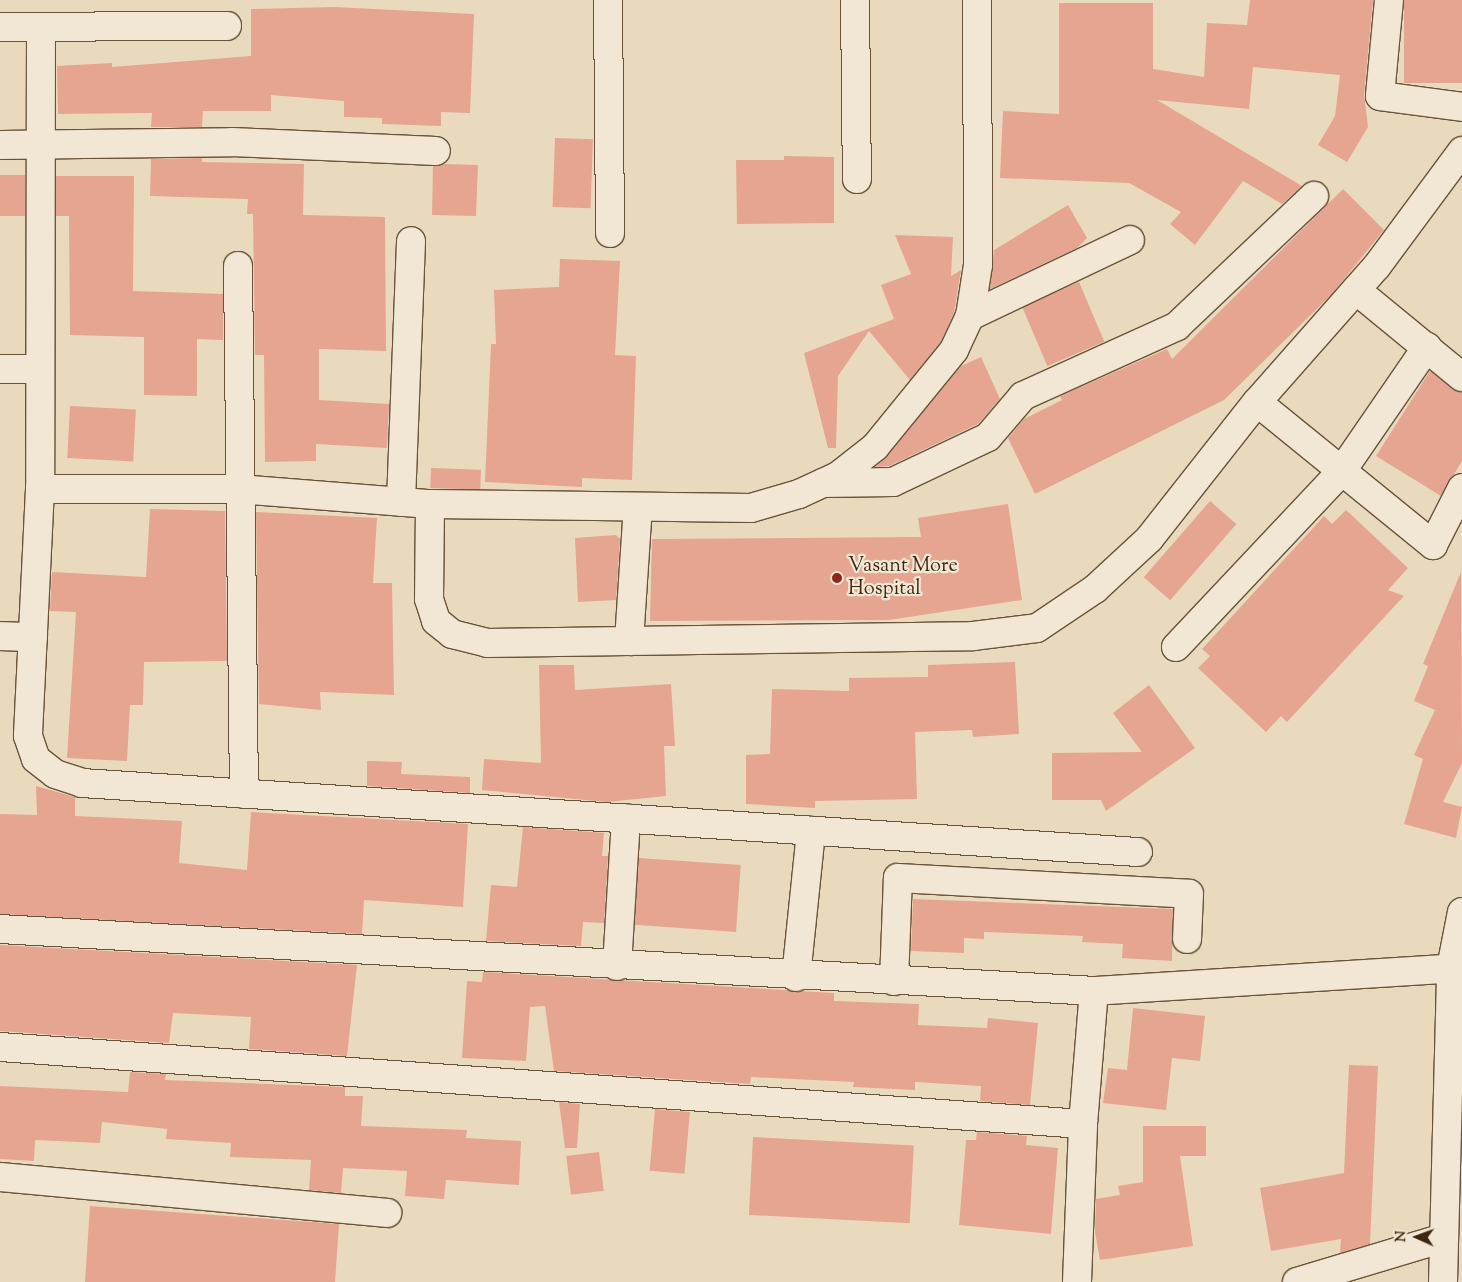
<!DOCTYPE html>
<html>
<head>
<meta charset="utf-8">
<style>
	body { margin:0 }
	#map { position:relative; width:1462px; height:1282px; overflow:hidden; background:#eadabd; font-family:"Sorts Mill Goudy",serif }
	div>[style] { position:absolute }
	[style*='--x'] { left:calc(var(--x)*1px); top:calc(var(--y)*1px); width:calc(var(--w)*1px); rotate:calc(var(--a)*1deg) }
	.building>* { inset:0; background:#e5a591; transform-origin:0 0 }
	.roads { filter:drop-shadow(1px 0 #69543a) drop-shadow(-1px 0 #69543a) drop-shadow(0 1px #69543a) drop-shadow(0 -1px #69543a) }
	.minor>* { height:28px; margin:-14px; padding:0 14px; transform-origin:14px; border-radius:14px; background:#f1e7d4 }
	.dots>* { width:14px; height:14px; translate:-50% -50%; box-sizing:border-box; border:2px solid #f1e7d4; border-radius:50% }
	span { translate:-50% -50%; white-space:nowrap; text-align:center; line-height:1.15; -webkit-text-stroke:4.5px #f1e7d4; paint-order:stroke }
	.poi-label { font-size:20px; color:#3e270e }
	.left { translate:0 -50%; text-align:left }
	.north { position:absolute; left:1392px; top:1212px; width:50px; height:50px; -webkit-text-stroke:4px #f1e7d4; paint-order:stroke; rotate:272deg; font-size:14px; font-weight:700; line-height:20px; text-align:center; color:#3e270e }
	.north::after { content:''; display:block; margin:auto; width:18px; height:22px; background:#3e270e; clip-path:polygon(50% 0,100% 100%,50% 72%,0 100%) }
</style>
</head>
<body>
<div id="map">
	<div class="building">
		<div style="clip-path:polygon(1250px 0,1373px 0,1364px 95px,1368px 127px,1347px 162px,1318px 145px,1335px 116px,1340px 75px,1253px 67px,1249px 109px,1157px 100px,1302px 186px,1282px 204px,1243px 181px,1195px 245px,1170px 224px,1181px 212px,1129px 183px,1000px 178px,1003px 111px,1059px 114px,1059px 3px,1153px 3px,1153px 69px,1204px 77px,1207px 23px,1247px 25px)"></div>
		<div style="left:1404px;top:0;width:58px;height:83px"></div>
		<div style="clip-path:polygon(334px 7px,474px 14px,470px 113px,441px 112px,441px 126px,382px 124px,382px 118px,344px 117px,344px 101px,271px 95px,271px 111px,203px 111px,202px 127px,151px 127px,152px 113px,58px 114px,57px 66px,112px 63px,112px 67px,251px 56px,251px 9px)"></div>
		<div style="left:555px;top:138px;width:38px;height:69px;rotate:2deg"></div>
		<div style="clip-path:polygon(784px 156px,834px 157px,834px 223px,737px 224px,736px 160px,784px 160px)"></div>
		<div style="clip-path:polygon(202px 158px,202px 162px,304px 164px,303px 215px,385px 217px,386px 351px,319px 349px,319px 400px,389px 404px,387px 448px,316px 444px,316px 461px,265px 462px,264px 355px,255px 355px,253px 214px,247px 214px,248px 199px,150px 196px,151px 159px)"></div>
		<div style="clip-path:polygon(444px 164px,478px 165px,476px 216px,432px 215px,433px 166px)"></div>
		<div style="left:0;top:175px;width:25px;height:41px"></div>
		<div style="clip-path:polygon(56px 176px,134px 176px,133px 291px,223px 294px,223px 340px,197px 339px,197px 396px,144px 395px,144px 337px,70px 335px,69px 216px,56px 216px)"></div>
		<div style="clip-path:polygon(1343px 189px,1384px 230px,1331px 295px,1224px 400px,1035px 494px,1008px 438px,1024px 419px,1062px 400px,1060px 396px,1167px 349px,1172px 359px)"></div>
		<div style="clip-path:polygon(1068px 205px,1087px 238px,1077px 248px,990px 289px,994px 250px)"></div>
		<div style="clip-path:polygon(895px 235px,953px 237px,951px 276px,961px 270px,954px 313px,941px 342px,910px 380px,869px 331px,838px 376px,836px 448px,828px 448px,804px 353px,894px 319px,881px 285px,911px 274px)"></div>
		<div style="clip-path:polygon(560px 259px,620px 261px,615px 355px,636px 356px,632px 480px,582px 478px,582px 487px,485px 482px,491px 344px,496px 344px,494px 290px,559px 287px)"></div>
		<div style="left:1079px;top:282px;width:65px;height:62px;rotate:67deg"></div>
		<div style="clip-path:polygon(981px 357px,1000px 399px,978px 424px,889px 466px,876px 467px,961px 366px)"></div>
		<div style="clip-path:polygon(1430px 371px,1462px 392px,1462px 461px,1441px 496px,1376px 456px)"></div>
		<div style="left:70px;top:406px;width:66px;height:52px;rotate:3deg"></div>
		<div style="left:431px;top:468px;width:50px;height:20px;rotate:2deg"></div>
		<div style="left:1210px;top:501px;width:35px;height:101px;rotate:41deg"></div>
		<div style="clip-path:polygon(1008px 504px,1022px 600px,889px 620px,650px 621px,652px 539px,921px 537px,918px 518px)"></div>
		<div style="clip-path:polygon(150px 509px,225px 511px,227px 661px,144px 662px,143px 705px,130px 705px,127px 761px,67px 758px,76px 612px,50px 611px,52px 572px,146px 577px)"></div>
		<div style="clip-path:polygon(1346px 510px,1408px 568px,1388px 590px,1404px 596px,1287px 722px,1281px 716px,1266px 732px,1198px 668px,1210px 656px,1202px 649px,1324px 516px,1332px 524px)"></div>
		<div style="clip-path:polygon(256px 512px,377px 518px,373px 583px,392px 583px,394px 695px,320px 692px,321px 710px,259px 704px)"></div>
		<div style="clip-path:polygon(616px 535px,620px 539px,616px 600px,578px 602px,575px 538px)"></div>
		<div style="clip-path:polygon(1461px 572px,1462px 763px,1443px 802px,1462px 807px,1456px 838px,1404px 824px,1423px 759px,1414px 755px,1435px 710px,1414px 701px,1428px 666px,1423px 664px)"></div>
		<div style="clip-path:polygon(1015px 662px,1019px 734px,973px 737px,972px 730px,915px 732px,917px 799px,815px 801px,815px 808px,746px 804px,746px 755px,770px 754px,772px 689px,849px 691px,849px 678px,928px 677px,928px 665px)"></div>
		<div style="clip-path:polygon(539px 665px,574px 665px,575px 690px,671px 684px,675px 746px,664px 746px,666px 796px,607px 802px,482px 790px,484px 759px,541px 763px)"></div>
		<div style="clip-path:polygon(1149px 685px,1195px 748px,1106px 811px,1101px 800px,1052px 800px,1052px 753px,1142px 752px,1113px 713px)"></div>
		<div style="clip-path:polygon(367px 761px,402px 762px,401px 774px,470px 777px,470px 793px,367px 786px)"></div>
		<div style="clip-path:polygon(36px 786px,75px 797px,75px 816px,182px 821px,179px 863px,247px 870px,251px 812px,468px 824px,463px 907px,364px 900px,362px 934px,0 914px,0 814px,37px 815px)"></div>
		<div style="clip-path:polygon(523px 827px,604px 833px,602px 856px,608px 856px,604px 923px,583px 922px,581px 946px,486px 941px,491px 885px,517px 887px)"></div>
		<div style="left:639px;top:858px;width:102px;height:67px;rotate:4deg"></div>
		<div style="clip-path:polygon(913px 899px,1173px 909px,1172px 961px,1122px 958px,1123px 944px,1082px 942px,1083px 936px,984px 932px,984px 939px,964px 938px,964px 953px,911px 951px)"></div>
		<div style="clip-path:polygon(0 945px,357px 965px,347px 1056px,249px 1049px,251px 1017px,173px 1013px,169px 1043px,0 1031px)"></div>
		<div style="clip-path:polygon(483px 972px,834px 993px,834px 1001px,919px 1004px,918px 1025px,987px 1028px,988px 1018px,1038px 1023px,1030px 1105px,980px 1101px,981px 1086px,915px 1082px,915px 1090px,853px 1087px,854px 1082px,751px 1077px,750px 1084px,554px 1071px,545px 1006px,530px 1007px,526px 1061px,462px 1058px,467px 981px,482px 982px)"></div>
		<div style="clip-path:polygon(1133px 1008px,1205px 1016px,1200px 1061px,1172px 1058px,1166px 1110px,1103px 1103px,1108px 1068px,1127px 1070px)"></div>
		<div style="clip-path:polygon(1349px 1065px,1378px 1066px,1370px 1244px,1340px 1253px,1341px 1239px,1271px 1251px,1260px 1188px,1344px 1173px)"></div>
		<div style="clip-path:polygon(130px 1072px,166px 1074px,165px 1080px,345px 1087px,345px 1096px,363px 1096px,361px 1126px,467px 1130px,466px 1138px,521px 1141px,519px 1185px,446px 1180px,444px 1199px,405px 1196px,407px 1171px,343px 1168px,341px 1193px,309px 1190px,311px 1160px,230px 1157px,231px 1143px,166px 1139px,167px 1129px,102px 1122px,100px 1143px,35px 1140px,34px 1161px,0 1159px,0 1086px,128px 1092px)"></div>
		<div style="clip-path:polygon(559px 1102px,580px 1104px,577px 1148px,565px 1148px)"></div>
		<div style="left:655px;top:1109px;width:35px;height:62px;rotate:5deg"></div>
		<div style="clip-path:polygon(1143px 1126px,1206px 1126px,1206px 1156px,1180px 1156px,1193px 1246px,1100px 1260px,1095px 1232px,1096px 1199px,1120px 1195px,1118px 1186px,1143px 1182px)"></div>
		<div style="clip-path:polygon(977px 1132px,1027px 1136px,1026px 1145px,1058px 1148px,1051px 1234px,959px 1225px,966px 1140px,976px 1140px)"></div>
		<div style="left:753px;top:1137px;width:161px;height:78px;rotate:3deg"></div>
		<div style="left:599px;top:1152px;width:39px;height:33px;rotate:83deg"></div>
		<div style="clip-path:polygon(90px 1206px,339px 1224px,335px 1282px,85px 1282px)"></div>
	</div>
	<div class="roads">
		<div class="minor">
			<div style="--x:608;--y:0;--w:233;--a:89.5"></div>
			<div style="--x:855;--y:0;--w:179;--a:89.4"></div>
			<div style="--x:1389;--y:0;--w:96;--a:95.4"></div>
			<div style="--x:1380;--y:96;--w:83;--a:7.6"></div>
			<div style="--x:0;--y:27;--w:227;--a:-0.3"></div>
			<div style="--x:41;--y:27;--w:462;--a:90.1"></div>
			<div style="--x:40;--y:489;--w:247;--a:92.8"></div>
			<div style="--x:28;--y:736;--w:24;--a:71"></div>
			<div style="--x:36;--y:759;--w:24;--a:38"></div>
			<div style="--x:55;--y:774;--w:28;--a:18"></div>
			<div style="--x:82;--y:783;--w:1058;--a:3.74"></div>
			<div style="--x:0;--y:145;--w:232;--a:-0.7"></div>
			<div style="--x:232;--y:142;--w:204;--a:2.5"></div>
			<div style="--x:238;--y:266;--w:528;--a:89.35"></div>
			<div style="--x:1356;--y:290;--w:137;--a:39.4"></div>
			<div style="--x:970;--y:316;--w:177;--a:-25.4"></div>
			<div style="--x:0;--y:369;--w:40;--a:0"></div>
			<div style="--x:1257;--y:402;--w:227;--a:39.1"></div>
			<div style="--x:1433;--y:545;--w:64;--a:-63"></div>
			<div style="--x:823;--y:483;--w:70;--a:-0.8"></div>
			<div style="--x:893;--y:482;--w:105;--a:-25.3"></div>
			<div style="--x:988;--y:437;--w:54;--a:-49.5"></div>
			<div style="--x:1023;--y:396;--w:169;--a:-24.4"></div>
			<div style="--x:1177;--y:326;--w:189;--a:-43.5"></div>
			<div style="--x:40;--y:489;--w:198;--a:0"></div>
			<div style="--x:238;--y:489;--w:193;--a:4.5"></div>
			<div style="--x:430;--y:504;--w:321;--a:0.7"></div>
			<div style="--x:751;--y:508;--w:50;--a:-16.3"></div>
			<div style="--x:799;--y:494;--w:43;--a:-24.8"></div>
			<div style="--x:838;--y:476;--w:47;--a:-38.1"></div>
			<div style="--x:875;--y:447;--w:125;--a:-50.8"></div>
			<div style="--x:954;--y:350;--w:38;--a:-65"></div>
			<div style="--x:970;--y:316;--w:52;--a:-81.1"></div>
			<div style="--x:978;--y:265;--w:265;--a:-90.2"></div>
			<div style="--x:401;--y:502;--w:261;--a:-87.8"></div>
			<div style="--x:430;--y:504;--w:95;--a:90.6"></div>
			<div style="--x:429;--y:599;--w:23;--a:72"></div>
			<div style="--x:436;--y:621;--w:21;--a:39"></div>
			<div style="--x:452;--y:634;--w:36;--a:14"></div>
			<div style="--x:487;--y:643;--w:486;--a:-0.8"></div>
			<div style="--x:973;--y:636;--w:64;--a:-7.1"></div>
			<div style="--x:1037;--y:628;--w:70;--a:-33.9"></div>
			<div style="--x:1095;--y:589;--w:74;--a:-42.8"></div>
			<div style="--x:1149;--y:539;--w:174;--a:-51.8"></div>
			<div style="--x:1257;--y:402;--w:181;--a:-48.6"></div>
			<div style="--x:1377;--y:266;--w:143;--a:-53.5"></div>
			<div style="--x:0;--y:636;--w:33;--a:2"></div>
			<div style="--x:629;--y:641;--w:134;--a:-86.2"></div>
			<div style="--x:1176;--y:647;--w:241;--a:-46.7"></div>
			<div style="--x:1341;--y:472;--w:152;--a:-55.5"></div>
			<div style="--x:0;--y:929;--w:1096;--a:3.24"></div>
			<div style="--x:1094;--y:991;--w:369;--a:-3.6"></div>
			<div style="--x:617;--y:966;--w:148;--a:-86.5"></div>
			<div style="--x:796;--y:977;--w:147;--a:-84.1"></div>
			<div style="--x:894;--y:981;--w:103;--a:-87.8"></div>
			<div style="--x:898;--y:878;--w:291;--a:3.1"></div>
			<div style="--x:1189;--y:894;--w:45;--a:92.5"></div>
			<div style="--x:0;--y:1047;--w:1086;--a:4.07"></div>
			<div style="--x:0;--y:1177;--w:389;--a:5.3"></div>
			<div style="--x:1077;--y:1282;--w:158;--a:-87.8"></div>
			<div style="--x:1083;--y:1124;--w:133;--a:-85.3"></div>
			<div style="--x:1297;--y:1282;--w:153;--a:-16.7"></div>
			<div style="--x:1443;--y:1282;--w:314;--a:-88.5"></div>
			<div style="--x:1451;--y:968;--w:57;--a:-78.9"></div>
		</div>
	</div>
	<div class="dots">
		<div style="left:837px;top:578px;background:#8f2418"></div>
	</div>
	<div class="poi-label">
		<span class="left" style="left:848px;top:578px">Vasant More<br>Hospital</span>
	</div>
	<div class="north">N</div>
</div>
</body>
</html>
